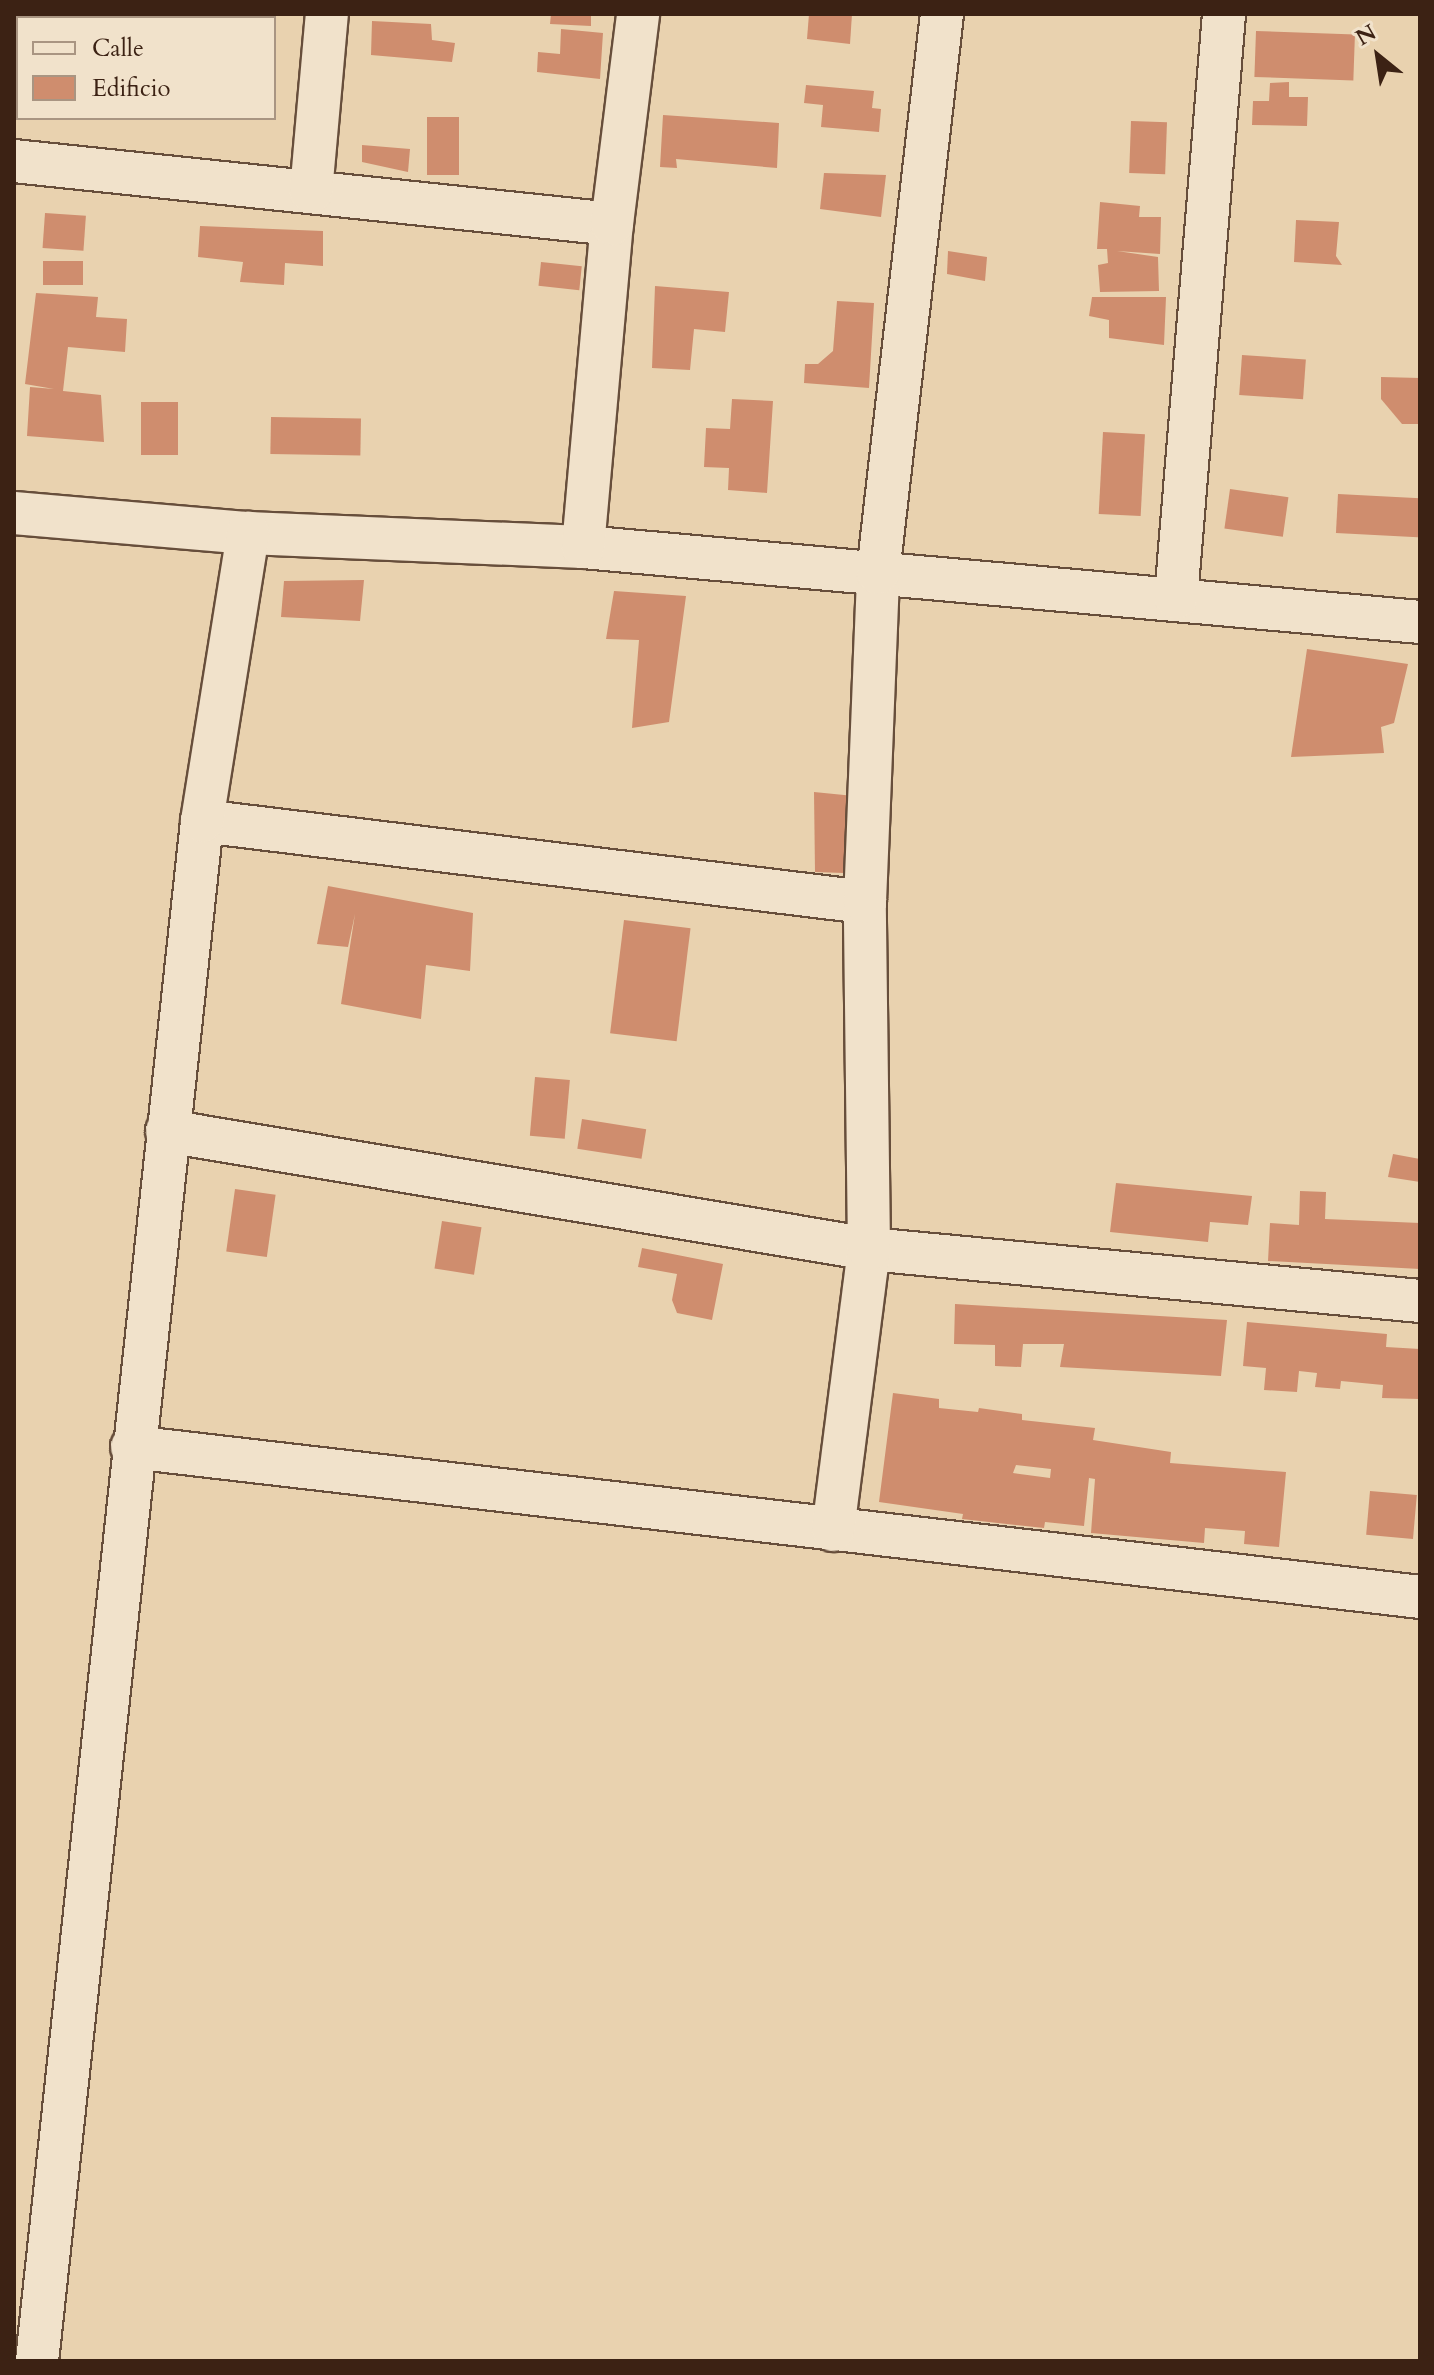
<!DOCTYPE html>
<html>
<head>
<meta charset="utf-8">
<style>
	body { margin:0 }
	#map { position:relative; width:1434px; height:2375px; overflow:hidden; background:#e9d2af; font-family:Cardo,serif }
	div>[style] { position:absolute }
	[style*='--x'] { left:calc(var(--x)*1px); top:calc(var(--y)*1px); width:calc(var(--w)*1px); rotate:calc(var(--a)*1deg) }
	.building>* { inset:0; background:#cf8d6e; transform-origin:0 0 }
	.roads { filter:drop-shadow(2px 0 #674e3b) drop-shadow(-2px 0 #674e3b) drop-shadow(0 2px #674e3b) drop-shadow(0 -2px #674e3b) }
	.minor>* { height:42px; margin:-21px; padding:0 21px; transform-origin:21px; border-radius:21px; background:#f1e2cb }
	span { translate:-50% -50%; white-space:nowrap; text-align:center; line-height:1.15; -webkit-text-stroke:6px #f1e2cb; paint-order:stroke }
	.frame { position:absolute; inset:0; border:16px solid #3c2214; pointer-events:none }
	.legend { position:absolute; left:16px; top:16px; width:260px; height:104px; box-sizing:border-box; background:#f1e2cb; border:2px solid #a99582; margin:0; padding:10px 14px; list-style:none; font-size:24px; color:#3c2214 }
	.legend li { display:flex; align-items:center; gap:16px; height:40px }
	.legend b { width:40px; border:2px solid #a99582 }
	.north { position:absolute; left:1338px; top:16px; width:80px; height:80px; -webkit-text-stroke:6px #f1e2cb; paint-order:stroke; rotate:330deg; font-size:22px; font-weight:700; line-height:32px; text-align:center; color:#3c2214 }
	.north::after { content:''; display:block; margin:auto; width:28px; height:36px; background:#3c2214; clip-path:polygon(50% 0,100% 100%,50% 72%,0 100%) }
</style>
</head>
<body>
<div id="map">
	<div class="building">
		<div style="clip-path:polygon(69px 14px,166px 14px,165px 18px)"></div>
		<div style="clip-path:polygon(551px 14px,591px 14px,591px 26px,550px 24px)"></div>
		<div style="clip-path:polygon(809px 14px,852px 14px,850px 44px,807px 39px)"></div>
		<div style="clip-path:polygon(372px 21px,431px 24px,432px 40px,455px 43px,452px 62px,371px 55px)"></div>
		<div style="clip-path:polygon(561px 29px,603px 33px,600px 79px,537px 72px,538px 52px,560px 54px)"></div>
		<div style="left:1256px;top:31px;width:99px;height:46px;rotate:2deg"></div>
		<div style="clip-path:polygon(1289px 82px,1289px 97px,1308px 97px,1307px 126px,1252px 125px,1253px 101px,1269px 101px,1270px 83px)"></div>
		<div style="clip-path:polygon(806px 85px,874px 91px,872px 108px,881px 109px,879px 132px,821px 127px,823px 105px,804px 103px)"></div>
		<div style="clip-path:polygon(663px 115px,779px 123px,777px 168px,676px 159px,677px 168px,660px 167px)"></div>
		<div style="left:427px;top:117px;width:32px;height:58px"></div>
		<div style="left:1131px;top:121px;width:36px;height:52px;rotate:2deg"></div>
		<div style="clip-path:polygon(362px 145px,410px 149px,408px 172px,362px 162px)"></div>
		<div style="clip-path:polygon(824px 173px,886px 175px,881px 217px,820px 209px)"></div>
		<div style="clip-path:polygon(1100px 202px,1140px 206px,1139px 217px,1161px 217px,1160px 254px,1117px 251px,1158px 257px,1159px 291px,1100px 292px,1098px 265px,1108px 263px,1107px 249px,1097px 249px)"></div>
		<div style="left:45px;top:213px;width:41px;height:35px;rotate:4deg"></div>
		<div style="clip-path:polygon(1296px 220px,1339px 222px,1336px 256px,1342px 265px,1294px 262px)"></div>
		<div style="clip-path:polygon(200px 226px,323px 231px,323px 266px,285px 263px,284px 285px,240px 282px,243px 262px,198px 257px)"></div>
		<div style="clip-path:polygon(948px 251px,987px 257px,985px 281px,947px 274px)"></div>
		<div style="left:43px;top:261px;width:40px;height:24px"></div>
		<div style="left:541px;top:262px;width:41px;height:24px;rotate:6deg"></div>
		<div style="clip-path:polygon(655px 286px,729px 292px,725px 332px,694px 329px,690px 370px,652px 368px)"></div>
		<div style="clip-path:polygon(36px 293px,98px 297px,96px 317px,127px 319px,125px 352px,68px 347px,63px 391px,101px 395px,104px 442px,27px 436px,30px 387px,54px 389px,25px 384px)"></div>
		<div style="clip-path:polygon(1092px 297px,1166px 297px,1164px 345px,1109px 338px,1109px 320px,1089px 316px)"></div>
		<div style="clip-path:polygon(837px 301px,874px 303px,869px 388px,804px 383px,805px 364px,818px 364px,833px 351px)"></div>
		<div style="left:1242px;top:355px;width:64px;height:40px;rotate:4deg"></div>
		<div style="clip-path:polygon(1381px 377px,1420px 378px,1420px 424px,1402px 424px,1381px 399px)"></div>
		<div style="clip-path:polygon(732px 399px,773px 401px,767px 493px,728px 490px,729px 468px,704px 467px,706px 428px,730px 429px)"></div>
		<div style="left:141px;top:402px;width:37px;height:53px"></div>
		<div style="left:271px;top:417px;width:90px;height:37px;rotate:1deg"></div>
		<div style="left:1103px;top:432px;width:42px;height:82px;rotate:3deg"></div>
		<div style="left:1230px;top:489px;width:59px;height:40px;rotate:8deg"></div>
		<div style="left:1338px;top:494px;width:82px;height:39px;rotate:3deg"></div>
		<div style="clip-path:polygon(364px 580px,360px 621px,281px 617px,284px 581px)"></div>
		<div style="clip-path:polygon(614px 591px,686px 596px,669px 722px,632px 728px,639px 640px,606px 639px)"></div>
		<div style="clip-path:polygon(1307px 649px,1408px 664px,1394px 723px,1381px 727px,1384px 753px,1291px 757px)"></div>
		<div style="clip-path:polygon(814px 792px,854px 796px,844px 873px,815px 872px)"></div>
		<div style="clip-path:polygon(328px 886px,473px 913px,470px 971px,426px 965px,421px 1019px,341px 1004px,355px 914px,348px 947px,317px 944px)"></div>
		<div style="left:624px;top:920px;width:67px;height:114px;rotate:7deg"></div>
		<div style="left:535px;top:1077px;width:35px;height:59px;rotate:5deg"></div>
		<div style="left:582px;top:1119px;width:65px;height:30px;rotate:9deg"></div>
		<div style="clip-path:polygon(1393px 1154px,1420px 1159px,1420px 1182px,1388px 1177px)"></div>
		<div style="clip-path:polygon(1116px 1183px,1252px 1196px,1248px 1225px,1210px 1222px,1208px 1242px,1110px 1232px)"></div>
		<div style="left:235px;top:1189px;width:41px;height:63px;rotate:8deg"></div>
		<div style="clip-path:polygon(1300px 1191px,1326px 1192px,1325px 1219px,1420px 1223px,1420px 1269px,1268px 1261px,1270px 1223px,1299px 1225px)"></div>
		<div style="left:442px;top:1221px;width:40px;height:48px;rotate:9deg"></div>
		<div style="clip-path:polygon(642px 1248px,723px 1264px,712px 1320px,677px 1313px,672px 1300px,677px 1274px,638px 1267px)"></div>
		<div style="clip-path:polygon(955px 1304px,1227px 1320px,1221px 1376px,1060px 1367px,1064px 1344px,1023px 1344px,1021px 1367px,995px 1366px,995px 1345px,954px 1344px)"></div>
		<div style="clip-path:polygon(1247px 1322px,1387px 1334px,1386px 1347px,1420px 1349px,1420px 1399px,1382px 1398px,1383px 1385px,1341px 1381px,1340px 1389px,1315px 1387px,1317px 1373px,1299px 1371px,1297px 1392px,1264px 1390px,1266px 1368px,1243px 1366px)"></div>
		<div style="clip-path:polygon(evenodd,893px 1393px,939px 1399px,939px 1408px,978px 1412px,979px 1408px,1022px 1414px,1022px 1420px,1095px 1428px,1093px 1440px,1171px 1452px,1170px 1463px,1286px 1472px,1279px 1547px,1244px 1544px,1245px 1531px,1205px 1528px,1204px 1543px,1091px 1533px,1095px 1479px,1089px 1478px,1084px 1526px,1045px 1522px,1044px 1528px,962px 1519px,963px 1514px,879px 1502px,893px 1393px,1016px 1465px,1051px 1469px,1050px 1478px,1013px 1473px,1016px 1465px)"></div>
		<div style="left:1370px;top:1491px;width:47px;height:44px;rotate:5deg"></div>
	</div>
	<div class="roads">
		<div class="minor">
			<div style="--x:14;--y:22;--w:8;--a:-83"></div>
			<div style="--x:14;--y:161;--w:601;--a:6.01"></div>
			<div style="--x:311;--y:192;--w:179;--a:-84.9"></div>
			<div style="--x:14;--y:513;--w:235;--a:4.9"></div>
			<div style="--x:248;--y:533;--w:335;--a:2.4"></div>
			<div style="--x:583;--y:547;--w:840;--a:5.12"></div>
			<div style="--x:583;--y:547;--w:324;--a:-84.9"></div>
			<div style="--x:612;--y:224;--w:212;--a:-82.9"></div>
			<div style="--x:1176;--y:598;--w:586;--a:-85.3"></div>
			<div style="--x:202;--y:821;--w:668;--a:6.97"></div>
			<div style="--x:167;--y:1131;--w:712;--a:9.54"></div>
			<div style="--x:869;--y:1249;--w:553;--a:5.39"></div>
			<div style="--x:132;--y:1447;--w:1297;--a:6.64"></div>
			<div style="--x:833;--y:1530;--w:283;--a:-82.7"></div>
			<div style="--x:869;--y:1249;--w:347;--a:-90.7"></div>
			<div style="--x:865;--y:902;--w:329;--a:-87.7"></div>
			<div style="--x:878;--y:573;--w:563;--a:-83.47"></div>
			<div style="--x:37;--y:2361;--w:1549;--a:-83.88"></div>
			<div style="--x:202;--y:821;--w:292;--a:-80.9"></div>
		</div>
	</div>
	<div class="frame"></div>
	<ul class="legend">
	<li><b style="height:10px;background:#f1e2cb"></b>Calle</li>
	<li><b style="height:22px;background:#cf8d6e"></b>Edificio</li>
	</ul>
	<div class="north">N</div>
</div>
</body>
</html>
